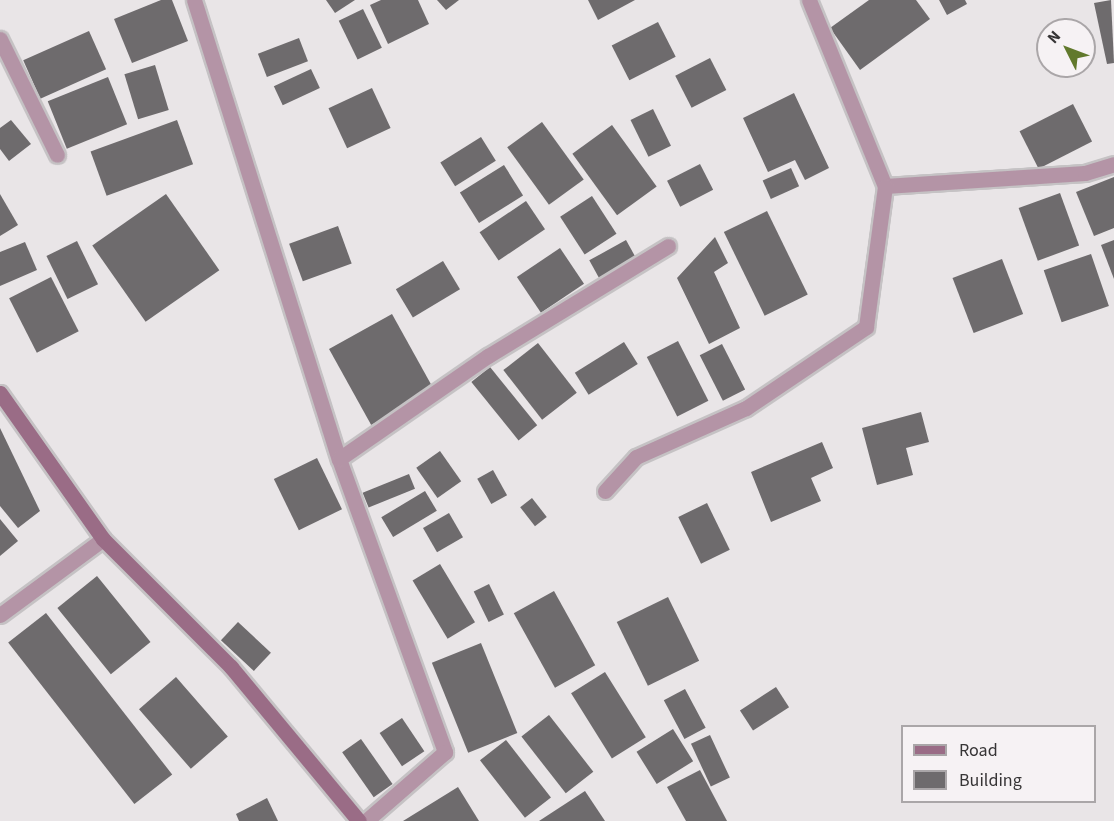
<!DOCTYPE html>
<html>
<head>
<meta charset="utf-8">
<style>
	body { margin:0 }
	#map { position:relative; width:1114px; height:821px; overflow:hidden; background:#e9e5e7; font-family:"Source Sans 3",sans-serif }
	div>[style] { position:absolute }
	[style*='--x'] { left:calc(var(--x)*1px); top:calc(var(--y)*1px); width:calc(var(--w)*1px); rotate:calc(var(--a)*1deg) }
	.building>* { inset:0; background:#6e6b6d; transform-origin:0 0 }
	.roads { filter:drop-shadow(2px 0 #c5c2c4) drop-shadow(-2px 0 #c5c2c4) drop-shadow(0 2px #c5c2c4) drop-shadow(0 -2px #c5c2c4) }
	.street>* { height:15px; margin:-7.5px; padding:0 7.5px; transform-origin:7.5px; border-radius:7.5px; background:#b494a6 }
	.secondary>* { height:15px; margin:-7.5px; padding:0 7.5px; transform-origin:7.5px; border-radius:7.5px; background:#9a6c86 }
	span { translate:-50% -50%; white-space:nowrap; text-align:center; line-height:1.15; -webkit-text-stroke:6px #f6f2f4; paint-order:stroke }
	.legend { position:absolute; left:901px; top:725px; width:195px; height:78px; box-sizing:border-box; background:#f6f2f4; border:2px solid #aaa6a8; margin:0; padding:8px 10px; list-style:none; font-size:18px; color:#373536 }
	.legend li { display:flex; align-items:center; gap:12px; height:30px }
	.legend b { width:30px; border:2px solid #aaa6a8 }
	.north { position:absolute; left:1036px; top:18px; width:60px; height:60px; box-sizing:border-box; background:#f6f2f4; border:2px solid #aaa6a8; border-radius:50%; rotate:312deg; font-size:16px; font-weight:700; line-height:24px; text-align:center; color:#373536 }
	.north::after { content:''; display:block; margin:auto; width:21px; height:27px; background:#61792c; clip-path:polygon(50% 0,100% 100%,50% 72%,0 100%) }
</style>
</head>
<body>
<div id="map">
	<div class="building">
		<div style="clip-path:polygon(161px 0,172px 0,188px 41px,132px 63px,114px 19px)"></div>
		<div style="clip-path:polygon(326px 0,355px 0,335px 13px)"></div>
		<div style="clip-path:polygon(381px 0,418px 0,429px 24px,388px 44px,370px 5px)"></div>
		<div style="clip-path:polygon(437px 0,459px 0,446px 10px)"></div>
		<div style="clip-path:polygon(588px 0,635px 0,598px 20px)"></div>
		<div style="clip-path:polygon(869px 0,916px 0,930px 19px,860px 70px,830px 28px)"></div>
		<div style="clip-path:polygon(939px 0,965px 0,967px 4px,947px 15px)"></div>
		<div style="clip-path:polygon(1111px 0,1114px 63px,1107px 64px,1094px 3px)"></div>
		<div style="left:363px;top:9px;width:43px;height:27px;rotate:64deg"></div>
		<div style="left:658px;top:22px;width:39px;height:52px;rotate:63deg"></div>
		<div style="left:89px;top:31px;width:42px;height:72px;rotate:66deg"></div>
		<div style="left:299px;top:38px;width:25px;height:44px;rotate:69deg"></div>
		<div style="left:710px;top:58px;width:36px;height:39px;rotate:63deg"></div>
		<div style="left:155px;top:65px;width:47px;height:32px;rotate:73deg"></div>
		<div style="left:311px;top:69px;width:21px;height:41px;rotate:65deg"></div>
		<div style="left:108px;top:77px;width:51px;height:65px;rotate:68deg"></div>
		<div style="left:372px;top:88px;width:44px;height:48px;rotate:65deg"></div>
		<div style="clip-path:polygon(794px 93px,829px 168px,805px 180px,795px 160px,768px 172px,743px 118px)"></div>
		<div style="left:1073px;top:104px;width:42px;height:60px;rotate:63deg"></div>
		<div style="left:653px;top:109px;width:41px;height:25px;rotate:64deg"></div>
		<div style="clip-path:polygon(11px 120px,31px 144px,9px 161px,0 149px,0 128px)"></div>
		<div style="left:177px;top:120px;width:47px;height:92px;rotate:70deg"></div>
		<div style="left:542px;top:122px;width:71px;height:43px;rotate:54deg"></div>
		<div style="left:612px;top:125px;width:76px;height:49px;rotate:54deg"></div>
		<div style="left:481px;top:137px;width:28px;height:48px;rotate:58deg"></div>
		<div style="left:700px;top:164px;width:29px;height:37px;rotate:63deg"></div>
		<div style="left:504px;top:165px;width:36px;height:52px;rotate:58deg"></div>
		<div style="left:791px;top:168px;width:20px;height:31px;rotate:66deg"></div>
		<div style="clip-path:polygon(1114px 177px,1114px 228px,1094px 236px,1076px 192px)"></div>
		<div style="left:1060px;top:193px;width:56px;height:44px;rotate:70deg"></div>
		<div style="clip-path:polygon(0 194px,18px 225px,0 236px)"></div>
		<div style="left:166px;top:194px;width:93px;height:90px;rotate:55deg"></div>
		<div style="left:592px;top:196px;width:45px;height:38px;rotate:57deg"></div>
		<div style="left:526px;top:201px;width:34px;height:56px;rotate:56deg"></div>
		<div style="left:767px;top:211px;width:93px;height:48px;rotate:64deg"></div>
		<div style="left:338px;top:226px;width:40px;height:52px;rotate:70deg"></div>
		<div style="clip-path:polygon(715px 237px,728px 263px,714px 272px,740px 328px,709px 344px,677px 278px)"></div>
		<div style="left:626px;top:240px;width:25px;height:42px;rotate:61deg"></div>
		<div style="clip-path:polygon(1114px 240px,1114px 279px,1101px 245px)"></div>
		<div style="left:77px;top:241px;width:48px;height:34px;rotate:64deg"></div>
		<div style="clip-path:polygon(25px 242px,37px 270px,0 286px,0 252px)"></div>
		<div style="left:560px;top:248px;width:43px;height:52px;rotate:56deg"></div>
		<div style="left:1091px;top:254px;width:55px;height:50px;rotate:71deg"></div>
		<div style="left:1002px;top:259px;width:59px;height:53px;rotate:69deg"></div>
		<div style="left:443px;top:261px;width:33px;height:55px;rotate:59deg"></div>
		<div style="left:51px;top:277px;width:61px;height:47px;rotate:63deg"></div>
		<div style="left:392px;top:314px;width:87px;height:72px;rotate:61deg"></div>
		<div style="left:678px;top:341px;width:67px;height:35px;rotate:63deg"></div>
		<div style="left:624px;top:342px;width:26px;height:58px;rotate:58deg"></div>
		<div style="left:538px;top:343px;width:63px;height:44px;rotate:52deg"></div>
		<div style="left:722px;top:344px;width:51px;height:25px;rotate:63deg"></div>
		<div style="left:490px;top:367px;width:75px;height:24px;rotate:51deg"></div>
		<div style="clip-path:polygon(921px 412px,929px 442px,906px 448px,913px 475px,877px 485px,862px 428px)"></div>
		<div style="clip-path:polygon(0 428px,40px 511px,18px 528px,0 506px)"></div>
		<div style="clip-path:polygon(822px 442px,833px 468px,811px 478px,821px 501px,771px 522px,751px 472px)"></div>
		<div style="left:440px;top:451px;width:37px;height:29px;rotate:55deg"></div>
		<div style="left:317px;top:458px;width:57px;height:48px;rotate:64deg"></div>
		<div style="left:493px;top:470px;width:29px;height:18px;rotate:61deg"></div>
		<div style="left:409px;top:474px;width:16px;height:50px;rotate:68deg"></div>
		<div style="left:425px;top:491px;width:23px;height:51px;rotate:59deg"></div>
		<div style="left:532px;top:498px;width:24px;height:15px;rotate:52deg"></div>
		<div style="left:707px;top:503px;width:52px;height:32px;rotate:64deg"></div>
		<div style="left:449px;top:513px;width:28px;height:30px;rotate:60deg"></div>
		<div style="clip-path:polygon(0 519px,18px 541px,0 556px)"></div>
		<div style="left:440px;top:564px;width:68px;height:32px;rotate:59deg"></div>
		<div style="left:97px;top:576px;width:85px;height:51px;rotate:51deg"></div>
		<div style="left:489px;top:584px;width:34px;height:17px;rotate:64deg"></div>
		<div style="left:554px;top:591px;width:85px;height:46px;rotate:61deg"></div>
		<div style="left:668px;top:597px;width:71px;height:57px;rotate:64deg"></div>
		<div style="left:46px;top:613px;width:205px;height:48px;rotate:52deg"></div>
		<div style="left:238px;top:622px;width:45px;height:25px;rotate:43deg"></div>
		<div style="left:481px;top:643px;width:97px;height:53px;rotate:68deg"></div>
		<div style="left:605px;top:672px;width:77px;height:40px;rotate:58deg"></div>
		<div style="left:176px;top:677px;width:79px;height:49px;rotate:49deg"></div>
		<div style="left:776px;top:687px;width:24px;height:43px;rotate:57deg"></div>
		<div style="left:685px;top:689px;width:44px;height:24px;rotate:62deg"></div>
		<div style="left:549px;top:715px;width:72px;height:35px;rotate:52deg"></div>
		<div style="left:402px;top:718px;width:40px;height:27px;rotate:56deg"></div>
		<div style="left:673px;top:729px;width:38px;height:43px;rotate:58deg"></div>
		<div style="left:710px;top:735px;width:47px;height:21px;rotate:65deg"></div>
		<div style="left:361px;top:739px;width:55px;height:23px;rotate:55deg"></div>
		<div style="left:506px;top:740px;width:73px;height:33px;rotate:52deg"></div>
		<div style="clip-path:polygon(700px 770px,727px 821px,686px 821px,667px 787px)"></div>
		<div style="clip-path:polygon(458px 787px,479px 821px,403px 821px)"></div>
		<div style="clip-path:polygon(585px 791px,605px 821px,539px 821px)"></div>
		<div style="clip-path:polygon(267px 798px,278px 821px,239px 821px,236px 814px)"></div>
	</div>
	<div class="roads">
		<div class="street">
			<div style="--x:194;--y:0;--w:481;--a:72.5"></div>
			<div style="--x:339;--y:459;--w:312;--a:70.1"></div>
			<div style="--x:445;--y:752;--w:105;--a:138.9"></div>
			<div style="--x:809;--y:0;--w:201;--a:67.8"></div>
			<div style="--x:885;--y:186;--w:200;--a:-3.7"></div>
			<div style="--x:1085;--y:173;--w:30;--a:-17"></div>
			<div style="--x:0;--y:39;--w:129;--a:63.8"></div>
			<div style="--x:339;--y:459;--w:181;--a:-34.7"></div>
			<div style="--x:488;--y:356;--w:211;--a:-31.4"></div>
			<div style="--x:605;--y:491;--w:46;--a:-47.6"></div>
			<div style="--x:636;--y:457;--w:120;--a:-24"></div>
			<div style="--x:746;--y:408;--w:145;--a:-34"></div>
			<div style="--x:866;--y:327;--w:142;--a:-82.3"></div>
			<div style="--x:0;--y:615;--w:128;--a:-36.4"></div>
		</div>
		<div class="secondary">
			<div style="--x:0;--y:393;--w:179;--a:54.8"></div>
			<div style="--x:103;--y:539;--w:181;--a:45"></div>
			<div style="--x:231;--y:667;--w:200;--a:50.3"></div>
		</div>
	</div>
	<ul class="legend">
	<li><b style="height:8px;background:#9a6c86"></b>Road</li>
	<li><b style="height:16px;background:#6e6b6d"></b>Building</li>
	</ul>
	<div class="north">N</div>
</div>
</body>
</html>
